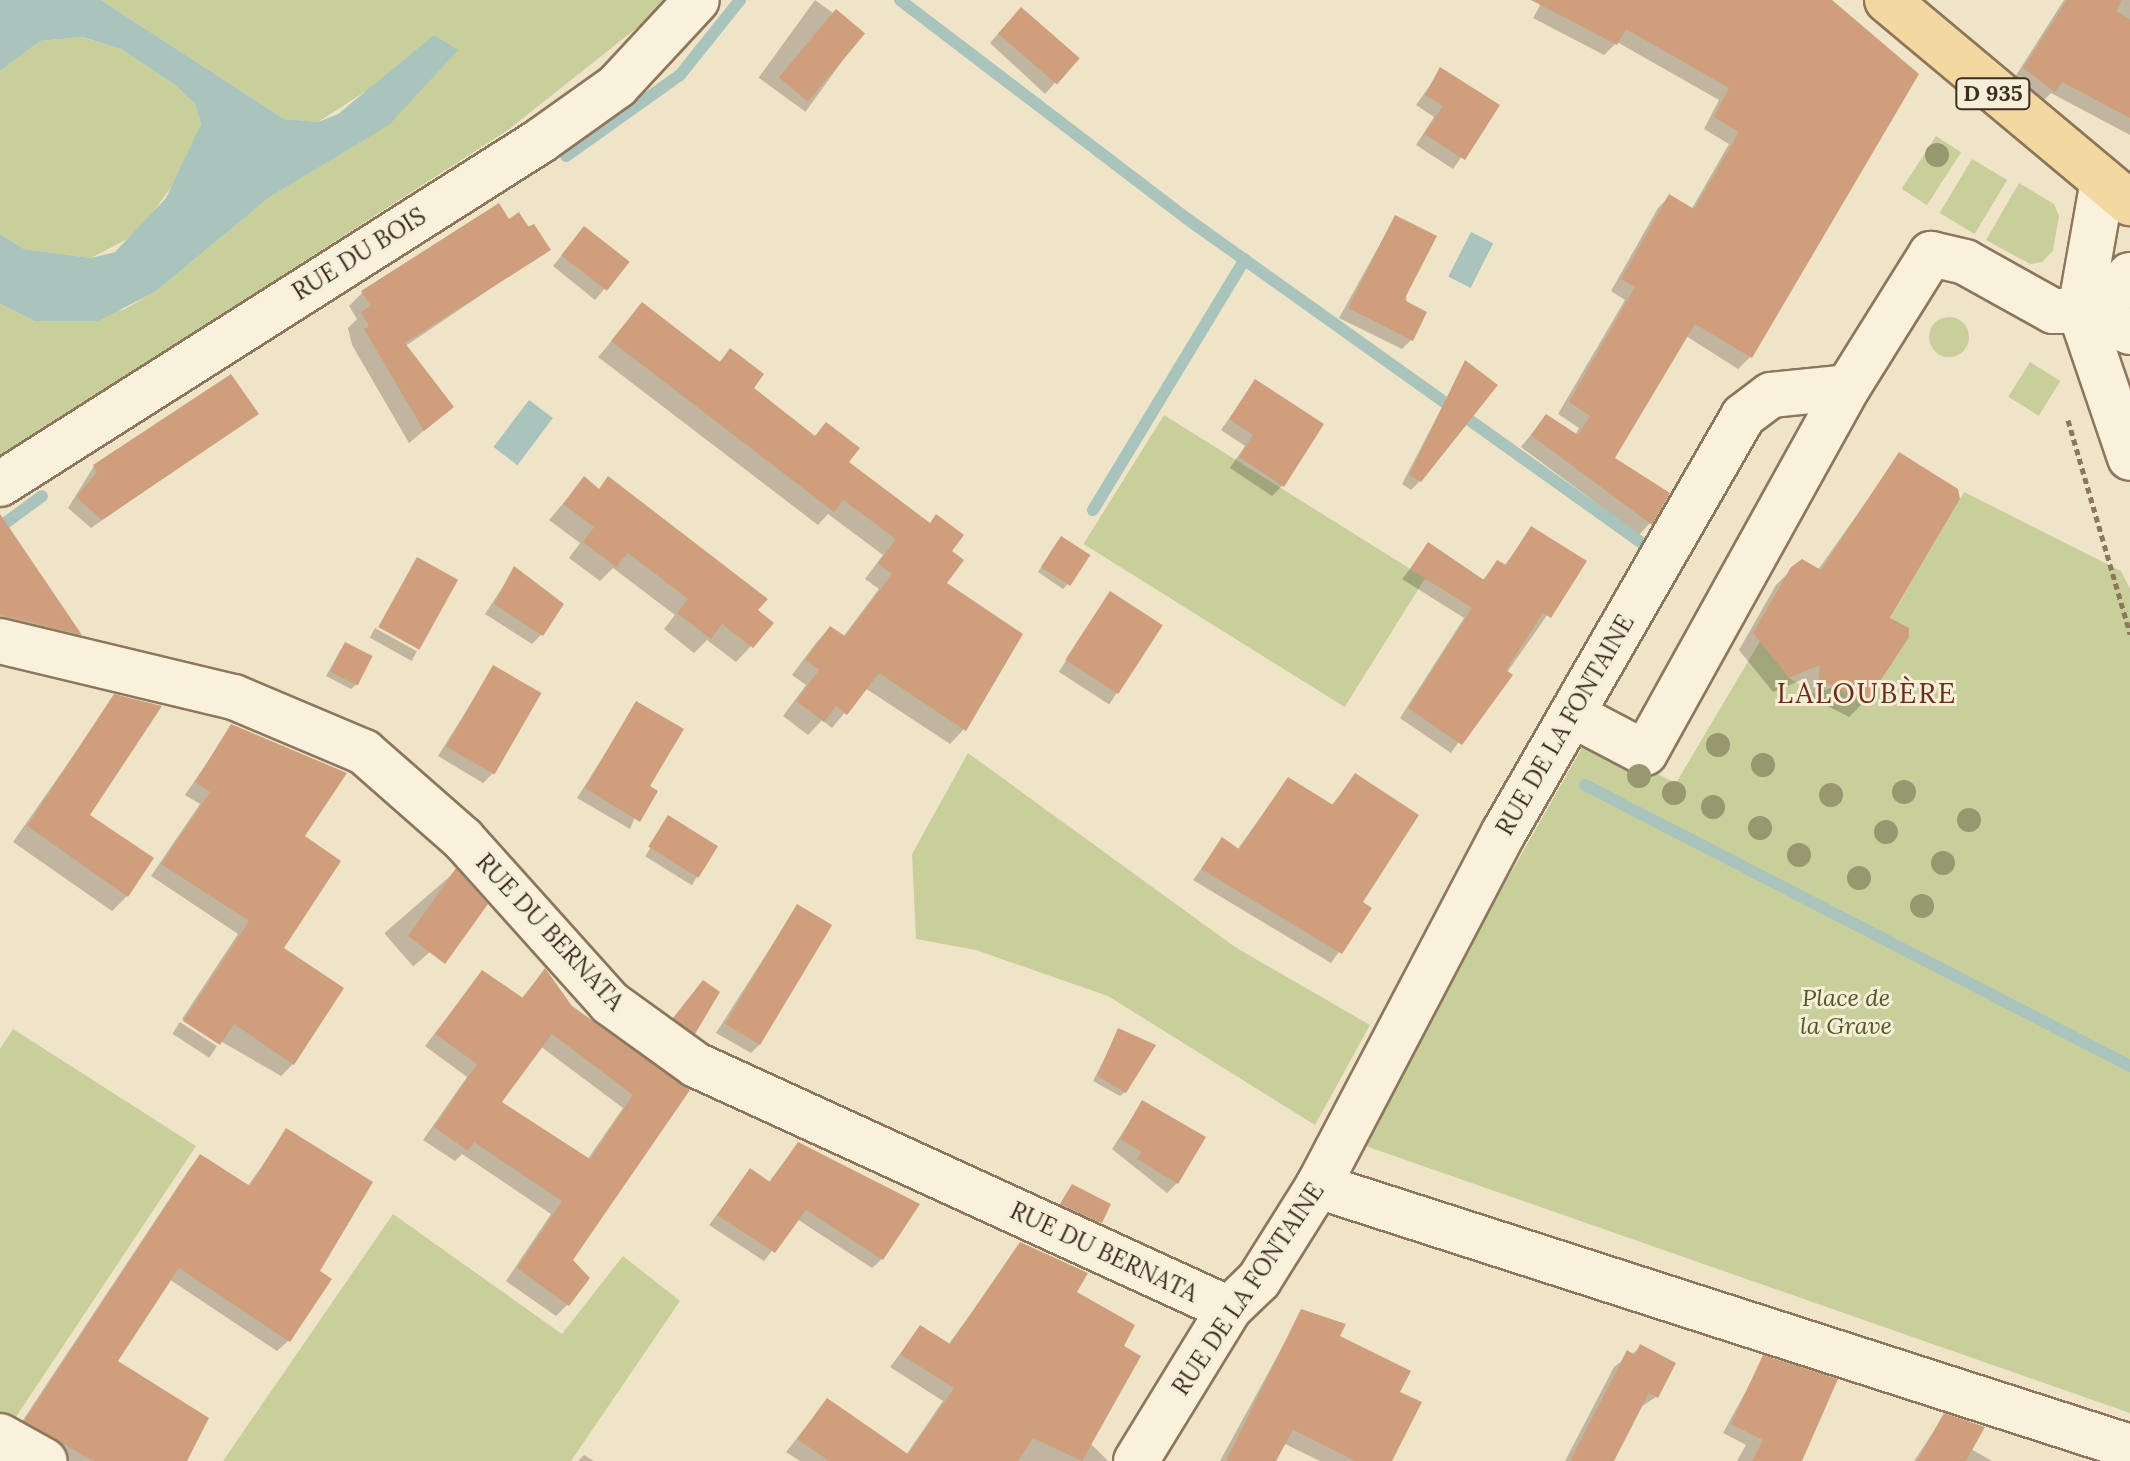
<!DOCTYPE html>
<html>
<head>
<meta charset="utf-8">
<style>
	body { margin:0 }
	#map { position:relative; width:2130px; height:1461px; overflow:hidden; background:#f0e4c8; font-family:Lora,serif }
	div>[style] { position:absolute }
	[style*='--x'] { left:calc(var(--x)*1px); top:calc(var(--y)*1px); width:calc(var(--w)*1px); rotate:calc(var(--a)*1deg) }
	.green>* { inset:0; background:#c9cf9b; transform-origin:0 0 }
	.round { border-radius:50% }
	.water>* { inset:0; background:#a9c4bc; transform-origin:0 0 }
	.shadow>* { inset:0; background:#0003; transform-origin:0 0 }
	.stream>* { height:12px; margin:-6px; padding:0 6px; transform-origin:6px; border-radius:6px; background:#a9c4bc }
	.building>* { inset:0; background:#cf9f7d; transform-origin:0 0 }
	.path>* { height:5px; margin-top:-2.5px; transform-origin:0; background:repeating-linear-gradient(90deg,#8d765c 0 6px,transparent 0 10px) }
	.roads { filter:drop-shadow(2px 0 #8d765c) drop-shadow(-2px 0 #8d765c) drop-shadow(0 2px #8d765c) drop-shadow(0 -2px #8d765c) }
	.minor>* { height:44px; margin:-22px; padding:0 22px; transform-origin:22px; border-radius:22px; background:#faf1dc }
	.major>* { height:44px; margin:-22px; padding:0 22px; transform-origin:22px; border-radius:22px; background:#f3d9a0 }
	.trees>* { width:24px; height:24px; margin:-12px; border-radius:50%; background:#96986f }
	span { translate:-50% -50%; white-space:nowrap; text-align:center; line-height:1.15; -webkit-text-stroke:6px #f7eed8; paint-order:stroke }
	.shield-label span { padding:2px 6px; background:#f7eed8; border:2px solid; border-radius:6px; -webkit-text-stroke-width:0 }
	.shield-label { font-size:22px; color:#3d2e20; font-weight:700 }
	.street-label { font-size:24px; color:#3d2e20 }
	.park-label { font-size:24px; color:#4d5a26; font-style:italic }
	.quarter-label { font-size:28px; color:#6b2e1e; letter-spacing:2px }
</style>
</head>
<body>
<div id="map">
	<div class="green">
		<div style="clip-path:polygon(101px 0,672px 0,508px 130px,0 457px,0 304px,34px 321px,123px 310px,155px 292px,271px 196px,348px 146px,374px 86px,318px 122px,284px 119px)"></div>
		<div style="clip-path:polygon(81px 37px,121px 49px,175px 85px,195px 104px,201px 124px,188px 164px,137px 234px,91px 258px,24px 249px,0 234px,0 71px,40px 41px)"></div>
		<div style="left:1936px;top:136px;width:30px;height:63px;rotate:33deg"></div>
		<div style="left:1972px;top:159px;width:41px;height:63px;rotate:31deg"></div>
		<div style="clip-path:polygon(2019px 183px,2054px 204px,2059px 216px,2053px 251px,2042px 262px,2030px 264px,1986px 240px)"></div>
		<div class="round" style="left:1929px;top:317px;width:40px;height:40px"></div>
		<div style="left:2030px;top:362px;width:36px;height:41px;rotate:32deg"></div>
		<div style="left:1164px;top:415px;width:308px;height:152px;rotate:32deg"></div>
		<div style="clip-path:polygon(1964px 492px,2121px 571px,2130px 589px,2130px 1413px,1357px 1143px,1587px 739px,1676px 783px,1762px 638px,1789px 678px,1816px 694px,1837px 685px,1865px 703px,1871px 699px,1909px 628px,1887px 624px)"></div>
		<div style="clip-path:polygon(968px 753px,1235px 947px,1370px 1025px,1315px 1125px,1108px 996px,976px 950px,916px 939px,912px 854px)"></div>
		<div style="clip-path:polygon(13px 1029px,196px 1146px,14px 1420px,0 1412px,0 1049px)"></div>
		<div style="clip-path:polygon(393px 1214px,562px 1334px,623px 1256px,680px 1301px,571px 1461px,223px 1461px)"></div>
	</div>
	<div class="water">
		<div style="clip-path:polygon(0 0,101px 0,284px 119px,318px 122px,338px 114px,434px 35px,458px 50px,389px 125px,271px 196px,155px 292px,98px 321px,34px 321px,0 304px,0 234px,24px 249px,91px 258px,115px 252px,166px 198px,201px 124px,195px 104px,175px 85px,121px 49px,82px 37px,40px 41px,0 71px)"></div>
		<div style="left:1471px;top:232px;width:25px;height:50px;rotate:27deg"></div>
		<div style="left:529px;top:400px;width:30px;height:59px;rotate:37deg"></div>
	</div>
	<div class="shadow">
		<div style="left:815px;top:0;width:58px;height:96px;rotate:36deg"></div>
		<div style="clip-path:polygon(1543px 0,1829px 0,1917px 75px,1750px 357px,1738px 369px,1686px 336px,1612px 459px,1650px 523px,1639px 535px,1521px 447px,1546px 416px,1575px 435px,1579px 428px,1558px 414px,1625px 300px,1611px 291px,1658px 208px,1669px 197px,1691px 210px,1729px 144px,1704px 129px,1719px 100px,1617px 42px,1604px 55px,1533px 18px)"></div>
		<div style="clip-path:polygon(2064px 0,2130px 0,2130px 135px,2051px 93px,2042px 102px,2013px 80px)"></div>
		<div style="clip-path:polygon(1012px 18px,1077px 58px,1045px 94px,990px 43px)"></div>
		<div style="clip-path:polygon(1441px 70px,1497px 106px,1453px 169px,1416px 145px,1434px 117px,1416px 105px)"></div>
		<div style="clip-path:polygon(519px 214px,548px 250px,404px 347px,452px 407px,409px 443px,352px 345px,348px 328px,357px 319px,349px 306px,363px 292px)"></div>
		<div style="clip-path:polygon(1395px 217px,1412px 339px,1402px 349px,1339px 318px)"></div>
		<div style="clip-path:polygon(575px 239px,627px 262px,595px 300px,553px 266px)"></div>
		<div style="clip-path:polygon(642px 305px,718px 363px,731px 351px,751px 389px,814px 437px,826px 425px,846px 463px,950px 552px,944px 584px,964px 729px,950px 744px,865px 688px,832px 728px,822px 720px,808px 735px,783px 716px,806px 685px,792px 675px,816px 643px,830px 628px,843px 637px,879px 589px,865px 579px,883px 555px,828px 514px,818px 525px,598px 357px)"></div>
		<div style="clip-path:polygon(1465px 363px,1420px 481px,1411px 490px,1402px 484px)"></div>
		<div style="clip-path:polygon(1255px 382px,1282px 486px,1272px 496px,1230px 468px,1245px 446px,1221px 430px)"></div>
		<div style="clip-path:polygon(256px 414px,91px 528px,68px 508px,94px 466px)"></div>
		<div style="clip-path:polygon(1899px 455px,1887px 619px,1864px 702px,1849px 717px,1804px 694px,1806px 678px,1773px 692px,1739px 650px,1776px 585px,1792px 569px,1818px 570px)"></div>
		<div style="clip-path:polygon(584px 479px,598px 490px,609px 479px,756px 611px,751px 646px,736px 662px,707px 640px,694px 653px,664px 629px,675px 615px,613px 568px,600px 581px,569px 558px,580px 543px,549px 520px)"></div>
		<div style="clip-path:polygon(1532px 528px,1584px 562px,1451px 753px,1400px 718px,1464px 618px,1402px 579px,1429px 545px,1482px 581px,1497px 562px,1504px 566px)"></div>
		<div style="clip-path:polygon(10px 532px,80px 635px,67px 647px,0 631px,0 539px)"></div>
		<div style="clip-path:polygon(1057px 543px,1067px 585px,1063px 589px,1038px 572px)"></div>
		<div style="left:417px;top:560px;width:43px;height:75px;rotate:29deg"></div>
		<div style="clip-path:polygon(515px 568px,542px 634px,532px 644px,485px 614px)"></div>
		<div style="left:1110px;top:593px;width:60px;height:94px;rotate:33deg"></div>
		<div style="left:375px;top:628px;width:48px;height:11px;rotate:29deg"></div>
		<div style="clip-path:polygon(341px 649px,356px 685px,351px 689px,326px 676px)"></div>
		<div style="clip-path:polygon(494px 667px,493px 773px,483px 783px,438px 756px)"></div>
		<div style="clip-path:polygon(115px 696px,88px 816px,127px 896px,112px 911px,13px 842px)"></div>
		<div style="clip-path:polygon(637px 703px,648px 786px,630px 829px,577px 798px)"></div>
		<div style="clip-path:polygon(232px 726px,302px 837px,281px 949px,293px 1064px,281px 1076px,182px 1019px,238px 934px,151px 876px,200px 804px,185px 795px)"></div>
		<div style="clip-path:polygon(1355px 775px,1360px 902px,1370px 909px,1331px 963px,1193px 880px,1222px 840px,1237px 850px,1288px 779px,1331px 806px)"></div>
		<div style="left:669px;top:818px;width:55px;height:45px;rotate:32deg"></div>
		<div style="left:456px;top:871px;width:44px;height:95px;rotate:49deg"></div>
		<div style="clip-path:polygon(797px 906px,761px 1043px,751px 1053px,716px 1033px)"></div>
		<div style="clip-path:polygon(evenodd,544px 971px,570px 1007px,687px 1090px,571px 1260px,568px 1304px,556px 1316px,506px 1281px,551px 1214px,462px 1154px,455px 1161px,423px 1140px,467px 1077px,425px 1046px,482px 972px,521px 999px,544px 971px,540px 1046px,623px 1108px,587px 1160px,500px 1102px,540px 1046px)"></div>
		<div style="clip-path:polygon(699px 987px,694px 1032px,689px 1037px,670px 1023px)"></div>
		<div style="left:180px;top:1022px;width:44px;height:14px;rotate:33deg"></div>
		<div style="clip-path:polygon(1119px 1030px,1125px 1092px,1120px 1096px,1093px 1081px)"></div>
		<div style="clip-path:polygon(1142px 1102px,1177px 1183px,1167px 1193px,1112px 1149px)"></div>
		<div style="clip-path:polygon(287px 1131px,317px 1272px,288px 1341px,277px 1351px,169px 1279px,115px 1361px,182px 1461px,66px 1461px,15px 1432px,190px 1168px,200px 1157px,247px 1187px)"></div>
		<div style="clip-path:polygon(798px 1144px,882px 1259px,872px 1268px,797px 1219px,764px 1261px,709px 1225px,750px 1171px,768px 1183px)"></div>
		<div style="clip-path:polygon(1068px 1191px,1100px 1222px,1096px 1227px,1057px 1209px)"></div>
		<div style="clip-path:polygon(1021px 1245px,1121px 1347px,1090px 1443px,1108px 1461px,800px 1461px,786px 1452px,827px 1400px,906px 1455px,943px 1401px,890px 1367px,920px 1328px,948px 1345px)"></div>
		<div style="clip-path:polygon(1302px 1311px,1397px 1393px,1390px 1461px,1320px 1461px,1283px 1443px,1274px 1461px,1220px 1461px)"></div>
		<div style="clip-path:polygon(1641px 1347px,1656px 1397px,1638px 1409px,1612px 1461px,1565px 1461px,1614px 1367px)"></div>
		<div style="clip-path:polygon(1764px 1358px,1799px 1461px,1737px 1461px,1746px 1445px,1723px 1433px)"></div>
		<div style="clip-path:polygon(1944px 1416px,1971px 1449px,1992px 1461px,1914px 1461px)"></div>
		<div style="clip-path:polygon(584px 1455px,594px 1461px,578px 1461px)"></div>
	</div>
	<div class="stream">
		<div style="--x:900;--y:0;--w:360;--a:37.3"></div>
		<div style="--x:1186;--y:218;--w:560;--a:35.48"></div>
		<div style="--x:566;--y:156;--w:140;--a:-35.4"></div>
		<div style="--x:680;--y:75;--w:96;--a:-51.3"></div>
		<div style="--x:1093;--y:510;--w:293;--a:-58.8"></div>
		<div style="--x:0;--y:527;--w:52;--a:-36.4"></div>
		<div style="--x:1585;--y:785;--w:613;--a:27.28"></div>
	</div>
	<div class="building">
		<div style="clip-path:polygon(1531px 0,1832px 0,1919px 74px,1752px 358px,1695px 324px,1615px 458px,1670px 493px,1652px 525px,1531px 435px,1546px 414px,1578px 435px,1590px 416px,1569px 402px,1635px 287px,1621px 279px,1669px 194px,1694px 209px,1739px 132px,1714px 117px,1729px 88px,1626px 29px,1617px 45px)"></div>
		<div style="clip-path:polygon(2067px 0,2122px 0,2116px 11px,2130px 19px,2130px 118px,2062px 82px,2055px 92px,2023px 68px)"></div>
		<div style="left:1021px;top:7px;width:78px;height:35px;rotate:41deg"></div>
		<div style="left:836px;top:9px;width:38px;height:89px;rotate:40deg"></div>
		<div style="clip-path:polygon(1440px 67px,1500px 105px,1465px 160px,1424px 134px,1443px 106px,1425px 95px)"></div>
		<div style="clip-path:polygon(499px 203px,509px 219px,519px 212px,528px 227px,534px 224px,551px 250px,405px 343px,454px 407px,424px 431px,364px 329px,369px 326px,361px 312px,371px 306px,361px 291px)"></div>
		<div style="clip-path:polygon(1395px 215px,1437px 236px,1404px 300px,1427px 312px,1413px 341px,1348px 308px)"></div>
		<div style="left:584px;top:226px;width:58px;height:37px;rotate:38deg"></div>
		<div style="clip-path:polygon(642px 302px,720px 362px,730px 348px,764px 374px,754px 388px,815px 436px,826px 422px,860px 448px,849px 462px,930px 523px,936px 514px,964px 535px,952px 551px,964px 560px,947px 583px,1023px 634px,966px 731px,879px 673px,847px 715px,836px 706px,824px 722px,796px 701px,819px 670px,805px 660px,830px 626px,845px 636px,892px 574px,878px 563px,896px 539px,843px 500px,834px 512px,611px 341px)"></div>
		<div style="clip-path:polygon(1465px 360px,1498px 385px,1421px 482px,1409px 475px)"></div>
		<div style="clip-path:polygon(231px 374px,259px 414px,102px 520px,76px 497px,97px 472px,93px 465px)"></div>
		<div style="clip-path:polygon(1255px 379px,1324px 424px,1284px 487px,1239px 457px,1253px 435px,1229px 419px)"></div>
		<div style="clip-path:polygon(1899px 452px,1958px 489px,1960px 499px,1890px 618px,1909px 628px,1909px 637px,1866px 703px,1818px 679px,1820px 665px,1789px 678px,1753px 633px,1791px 567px,1802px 559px,1821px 570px)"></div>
		<div style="clip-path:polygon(584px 476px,599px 489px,608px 476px,768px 599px,758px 610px,774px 623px,753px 648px,722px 624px,711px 639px,677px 613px,688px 599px,628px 553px,616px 567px,583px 542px,594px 527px,563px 504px)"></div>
		<div style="clip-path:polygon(0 514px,82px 635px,0 615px)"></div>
		<div style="clip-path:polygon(1531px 526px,1587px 561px,1551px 618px,1543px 613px,1506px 670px,1513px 675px,1462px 745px,1408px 708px,1472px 608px,1410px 569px,1428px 542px,1484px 580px,1497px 560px,1506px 565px)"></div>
		<div style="left:1061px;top:536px;width:35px;height:37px;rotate:33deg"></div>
		<div style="left:417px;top:557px;width:47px;height:80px;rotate:29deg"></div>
		<div style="clip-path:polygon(514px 566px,564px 604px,543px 636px,494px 604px)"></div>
		<div style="left:1110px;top:591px;width:63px;height:82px;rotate:33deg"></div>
		<div style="left:345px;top:642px;width:31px;height:33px;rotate:27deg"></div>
		<div style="left:493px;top:665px;width:56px;height:94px;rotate:30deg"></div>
		<div style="clip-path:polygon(114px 694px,162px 706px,90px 815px,154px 858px,128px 897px,27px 826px)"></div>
		<div style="clip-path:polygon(636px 701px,684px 729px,650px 786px,658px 791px,640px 822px,585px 788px)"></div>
		<div style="clip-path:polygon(231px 724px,347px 773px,305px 836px,341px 861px,284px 948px,344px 988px,294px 1065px,234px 1024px,220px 1045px,183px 1021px,249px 921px,161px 864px,210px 792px,195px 782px)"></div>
		<div style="clip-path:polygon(1355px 773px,1419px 815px,1363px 902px,1372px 908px,1342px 954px,1201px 869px,1222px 837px,1239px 849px,1288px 777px,1333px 805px)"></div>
		<div style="left:668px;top:815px;width:59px;height:37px;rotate:32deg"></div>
		<div style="clip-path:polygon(456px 868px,488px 904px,445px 964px,408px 936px)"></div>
		<div style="left:797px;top:904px;width:41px;height:140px;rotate:31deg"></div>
		<div style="clip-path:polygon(evenodd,545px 968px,572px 1006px,690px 1090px,573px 1260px,590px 1278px,569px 1306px,517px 1268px,562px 1201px,474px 1142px,468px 1151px,434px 1127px,477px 1064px,435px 1034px,482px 970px,523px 998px,545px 968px,552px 1034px,633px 1095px,590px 1159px,502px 1102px,552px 1034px)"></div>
		<div style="clip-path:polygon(703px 980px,720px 992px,695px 1034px,673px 1018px)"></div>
		<div style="clip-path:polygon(1118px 1028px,1156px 1045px,1126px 1093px,1097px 1076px)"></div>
		<div style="clip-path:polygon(1142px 1100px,1206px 1137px,1178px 1184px,1137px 1159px,1142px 1152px,1120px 1139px)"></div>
		<div style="clip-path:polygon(286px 1128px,373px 1182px,320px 1271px,332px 1279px,290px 1342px,179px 1268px,118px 1361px,209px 1418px,187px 1461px,93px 1461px,24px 1421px,200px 1154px,250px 1186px)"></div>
		<div style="clip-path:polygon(798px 1142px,920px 1204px,883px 1260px,806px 1210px,775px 1253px,717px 1215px,750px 1168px,770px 1182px)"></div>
		<div style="clip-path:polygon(1072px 1184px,1111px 1204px,1102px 1223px,1060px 1204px)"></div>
		<div style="clip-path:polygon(1020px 1242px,1088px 1273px,1077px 1292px,1135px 1325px,1124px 1346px,1141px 1356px,1082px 1461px,1033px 1438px,1018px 1461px,829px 1461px,797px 1439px,827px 1398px,908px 1454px,954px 1388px,900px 1354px,920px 1325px,950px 1344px)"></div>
		<div style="clip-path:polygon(1301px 1309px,1346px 1324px,1340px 1336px,1411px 1371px,1400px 1392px,1422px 1402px,1392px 1461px,1355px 1461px,1293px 1430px,1276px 1461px,1226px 1461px)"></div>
		<div style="clip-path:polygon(1640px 1344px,1676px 1363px,1658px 1398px,1649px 1393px,1614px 1461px,1570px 1461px,1627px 1350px,1635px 1355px)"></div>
		<div style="clip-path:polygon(1763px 1355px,1838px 1379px,1802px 1461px,1752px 1461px,1763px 1440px,1731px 1424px)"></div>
		<div style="clip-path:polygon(1944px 1413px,1985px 1427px,1966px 1461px,1917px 1461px)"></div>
	</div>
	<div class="path">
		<div style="--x:2068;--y:420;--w:223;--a:73.8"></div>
	</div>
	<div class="roads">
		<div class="minor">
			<div style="--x:2102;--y:186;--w:127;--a:100"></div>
			<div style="--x:2080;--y:311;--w:155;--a:71.2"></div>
			<div style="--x:2080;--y:311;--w:54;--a:22.8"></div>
			<div style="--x:0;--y:484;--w:640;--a:-32.42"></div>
			<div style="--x:540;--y:141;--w:95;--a:-35.5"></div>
			<div style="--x:617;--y:86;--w:117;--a:-47.1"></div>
			<div style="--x:0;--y:641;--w:241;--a:13.5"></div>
			<div style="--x:234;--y:697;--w:141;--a:22.9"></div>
			<div style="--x:364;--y:752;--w:132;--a:41.3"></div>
			<div style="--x:463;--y:839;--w:220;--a:48.1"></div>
			<div style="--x:610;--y:1003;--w:106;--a:35.8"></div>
			<div style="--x:696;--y:1065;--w:586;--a:24.6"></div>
			<div style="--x:1573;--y:715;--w:81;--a:27.8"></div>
			<div style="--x:1645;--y:753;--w:419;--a:-61"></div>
			<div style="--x:1318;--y:1186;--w:853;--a:17.82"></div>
			<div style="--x:0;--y:1436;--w:51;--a:29.1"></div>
			<div style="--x:1136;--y:1461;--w:178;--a:-58.5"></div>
			<div style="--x:1229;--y:1309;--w:42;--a:-44"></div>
			<div style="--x:1259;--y:1280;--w:111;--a:-57.9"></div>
			<div style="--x:1318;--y:1186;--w:400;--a:-62.3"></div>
			<div style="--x:1504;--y:832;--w:480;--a:-60.1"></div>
			<div style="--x:1743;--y:416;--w:35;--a:-37"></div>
			<div style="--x:1771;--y:395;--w:77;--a:-5.9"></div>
			<div style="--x:1848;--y:387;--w:157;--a:-58"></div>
			<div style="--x:1931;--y:254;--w:35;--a:13"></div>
			<div style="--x:1965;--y:262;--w:101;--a:29.1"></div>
			<div style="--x:2053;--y:311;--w:27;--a:0"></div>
			<div style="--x:2080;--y:311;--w:32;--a:-24"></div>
			<div style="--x:2109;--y:298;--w:31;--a:-48"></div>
		</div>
		<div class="major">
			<div style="--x:1887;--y:0;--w:317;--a:39.9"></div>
		</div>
	</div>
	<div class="trees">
		<div style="left:1937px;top:155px"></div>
		<div style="left:1718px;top:745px"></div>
		<div style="left:1763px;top:765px"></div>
		<div style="left:1639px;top:776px"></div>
		<div style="left:1904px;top:792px"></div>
		<div style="left:1674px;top:793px"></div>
		<div style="left:1831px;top:795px"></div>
		<div style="left:1713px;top:807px"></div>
		<div style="left:1969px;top:820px"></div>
		<div style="left:1760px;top:828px"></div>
		<div style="left:1886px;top:832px"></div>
		<div style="left:1799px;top:855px"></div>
		<div style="left:1943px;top:863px"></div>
		<div style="left:1859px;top:878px"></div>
		<div style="left:1922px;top:906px"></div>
	</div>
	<div class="shield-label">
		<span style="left:1993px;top:94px">D 935</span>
	</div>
	<div class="street-label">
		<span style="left:359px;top:254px;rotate:-32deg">RUE DU BOIS</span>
		<span style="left:1565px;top:725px;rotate:-60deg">RUE DE LA FONTAINE</span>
		<span style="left:550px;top:932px;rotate:47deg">RUE DU BERNATA</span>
		<span style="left:1104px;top:1252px;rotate:25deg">RUE DU BERNATA</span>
		<span style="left:1248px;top:1289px;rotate:-56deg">RUE DE LA FONTAINE</span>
	</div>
	<div class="park-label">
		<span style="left:1846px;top:1012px">Place de<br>la Grave</span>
	</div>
	<div class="quarter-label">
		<span style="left:1867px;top:693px">LALOUBÈRE</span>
	</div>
</div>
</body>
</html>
